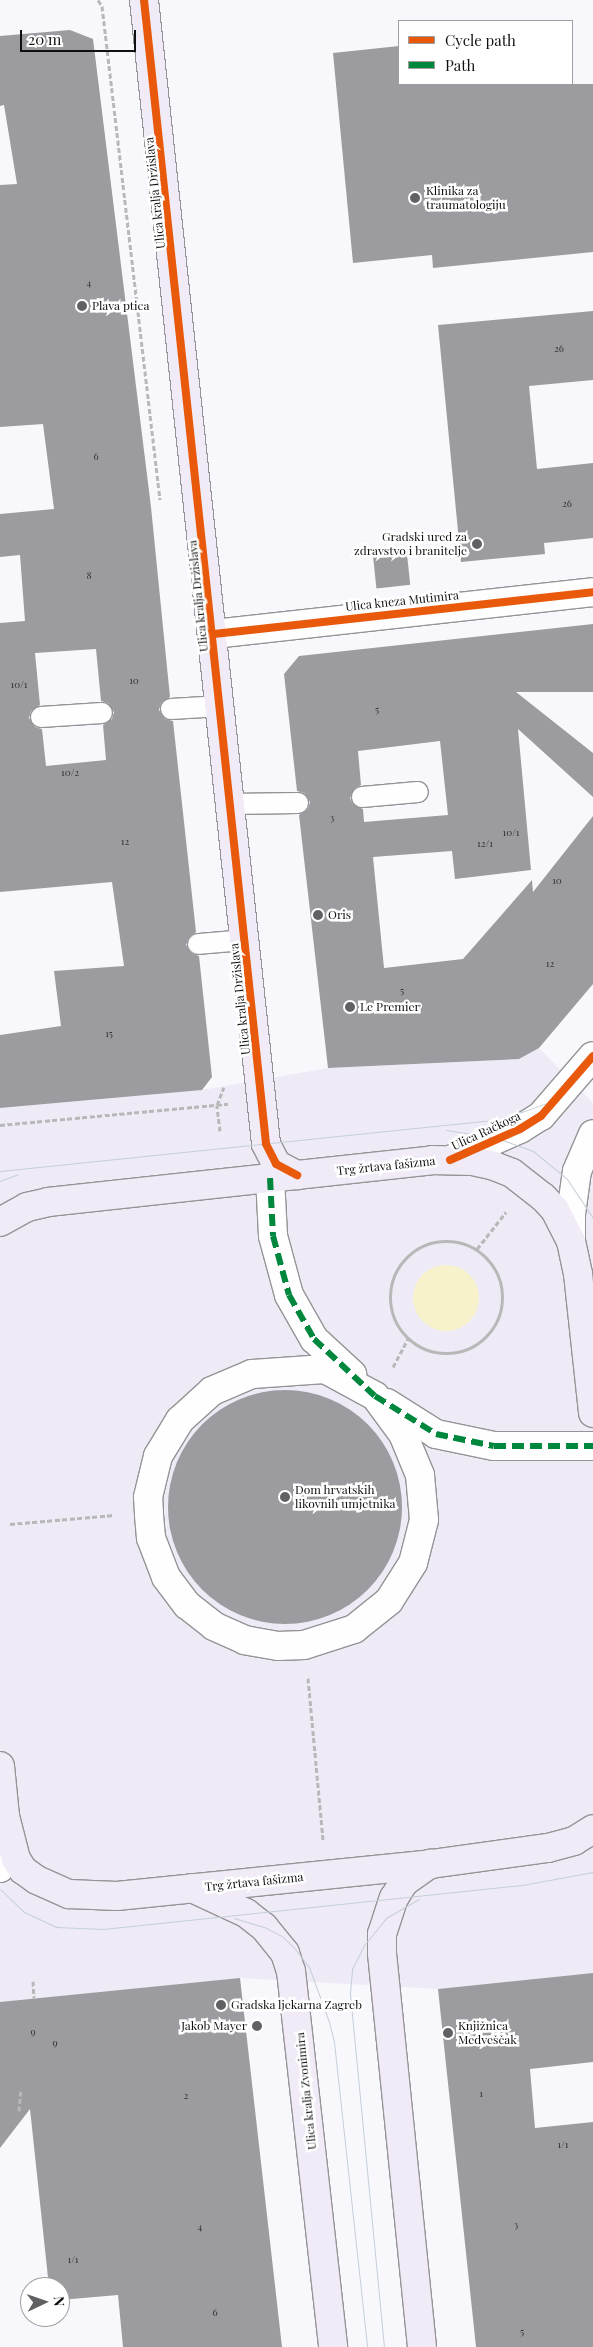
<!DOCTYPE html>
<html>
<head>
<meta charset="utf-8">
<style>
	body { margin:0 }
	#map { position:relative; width:593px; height:2347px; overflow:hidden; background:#f8f7fc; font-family:"Playfair Display",serif }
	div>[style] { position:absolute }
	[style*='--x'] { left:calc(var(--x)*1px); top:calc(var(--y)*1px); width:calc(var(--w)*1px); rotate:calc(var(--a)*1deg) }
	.plaza>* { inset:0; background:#eeebf6 }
	.water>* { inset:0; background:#f7f2cc }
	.round { border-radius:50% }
	.building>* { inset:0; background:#9c9ca0; transform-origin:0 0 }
	.path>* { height:3px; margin-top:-1.5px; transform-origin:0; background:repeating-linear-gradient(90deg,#b8b8b9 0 5px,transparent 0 7.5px) }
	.path>.ring { margin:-1.5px; padding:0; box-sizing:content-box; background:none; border:3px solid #b8b8b9; border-radius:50% }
	.roads { filter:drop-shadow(1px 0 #949496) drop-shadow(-1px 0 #949496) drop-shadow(0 1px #949496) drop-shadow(0 -1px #949496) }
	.lane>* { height:20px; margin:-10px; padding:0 10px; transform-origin:10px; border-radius:10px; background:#fefeff }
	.street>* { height:28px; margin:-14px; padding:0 14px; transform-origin:14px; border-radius:14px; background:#fefeff }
	.secondary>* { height:28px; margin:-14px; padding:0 14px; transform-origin:14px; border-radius:14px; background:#f0ebf6 }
	.tram>* { height:1px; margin:-0.5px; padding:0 0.5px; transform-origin:0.5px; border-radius:0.5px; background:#c5cfd9 }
	.quiet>* { height:6px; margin-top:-3px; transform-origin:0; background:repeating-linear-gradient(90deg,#00873e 0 12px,transparent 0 18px) }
	.cycleway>* { height:8px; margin:-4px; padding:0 4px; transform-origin:4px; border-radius:4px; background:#e8590c }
	.dots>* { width:14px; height:14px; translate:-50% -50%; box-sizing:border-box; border:2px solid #fff; border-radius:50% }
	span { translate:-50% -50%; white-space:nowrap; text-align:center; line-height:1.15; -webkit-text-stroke:5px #fff; paint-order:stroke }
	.number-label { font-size:10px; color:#333334 }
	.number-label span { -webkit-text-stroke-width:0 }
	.poi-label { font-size:12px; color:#101010 }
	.left { translate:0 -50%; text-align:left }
	.right { translate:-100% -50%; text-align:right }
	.street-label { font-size:12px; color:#101010 }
	.legend { position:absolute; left:398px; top:20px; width:175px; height:65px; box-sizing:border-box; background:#fff; border:1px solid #9f9f9f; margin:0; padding:6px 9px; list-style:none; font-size:15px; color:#101010 }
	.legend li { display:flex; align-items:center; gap:10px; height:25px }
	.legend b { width:25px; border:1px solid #9f9f9f }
	.north { position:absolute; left:20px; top:2277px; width:50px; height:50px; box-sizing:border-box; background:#fff; border:1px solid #9f9f9f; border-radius:50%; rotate:87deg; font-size:14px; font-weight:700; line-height:20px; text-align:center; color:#101010 }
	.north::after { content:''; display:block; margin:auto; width:18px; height:22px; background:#616163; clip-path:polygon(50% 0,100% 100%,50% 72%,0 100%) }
	.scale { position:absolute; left:20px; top:30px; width:116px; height:22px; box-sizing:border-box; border:2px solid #101010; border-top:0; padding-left:6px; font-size:15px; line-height:18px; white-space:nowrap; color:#101010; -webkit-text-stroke:4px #fff; paint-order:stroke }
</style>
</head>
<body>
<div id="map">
	<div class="plaza">
		<div style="clip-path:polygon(539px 1048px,593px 1103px,593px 1973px,437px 1989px,240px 1978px,0 2002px,0 1108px,202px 1090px,328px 1068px,519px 1059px)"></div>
	</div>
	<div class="water">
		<div class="round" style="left:413px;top:1265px;width:66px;height:66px"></div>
	</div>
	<div class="building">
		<div style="clip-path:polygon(evenodd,70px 30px,93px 39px,151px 507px,170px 697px,161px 703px,159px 710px,165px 719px,173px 721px,196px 932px,188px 939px,186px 945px,193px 954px,199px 956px,212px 1077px,202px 1090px,0 1108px,0 1035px,61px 1026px,54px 971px,124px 966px,112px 882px,0 892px,0 623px,25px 621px,20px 555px,0 557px,0 514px,54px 509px,43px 424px,0 427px,0 185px,17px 184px,4px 105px,0 106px,0 36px,70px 30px,96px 649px,101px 701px,108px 703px,114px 712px,112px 719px,103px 725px,106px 760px,46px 766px,42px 729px,35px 727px,29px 718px,31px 711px,40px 705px,35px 653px,96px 649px)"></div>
		<div style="clip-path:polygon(399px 46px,399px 84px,593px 84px,593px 252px,433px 268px,432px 255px,353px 263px,333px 53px)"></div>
		<div style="clip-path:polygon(593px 311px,593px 380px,529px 386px,537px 469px,593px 463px,593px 538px,544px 543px,545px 554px,461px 562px,438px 325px)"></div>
		<div style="left:407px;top:554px;width:31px;height:34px;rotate:84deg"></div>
		<div style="clip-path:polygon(evenodd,593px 624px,593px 692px,516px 692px,593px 753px,593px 797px,518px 729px,531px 870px,455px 879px,452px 851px,373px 857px,384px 968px,463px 959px,532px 880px,533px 892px,593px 816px,593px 984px,539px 1048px,519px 1059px,328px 1068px,299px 815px,308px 809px,310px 802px,304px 793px,297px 791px,284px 674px,299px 656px,593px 624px,440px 741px,448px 815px,364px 822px,363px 809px,353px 804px,350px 798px,355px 788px,361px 785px,358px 751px,440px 741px)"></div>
		<div class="round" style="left:168px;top:1390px;width:234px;height:234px"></div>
		<div style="clip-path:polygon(593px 1973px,593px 2062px,530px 2069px,535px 2128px,593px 2122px,593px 2347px,476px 2347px,438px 1989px)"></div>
		<div style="clip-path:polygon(240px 1978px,282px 2347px,123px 2347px,118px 2295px,60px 2300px,60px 2287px,49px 2287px,30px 2109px,0 2148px,0 2002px)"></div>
	</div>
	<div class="path">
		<div style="--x:98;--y:0;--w:7;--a:56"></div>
		<div style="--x:102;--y:6;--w:497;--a:83.3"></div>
		<div style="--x:0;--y:1125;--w:229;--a:-5.3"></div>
		<div style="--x:220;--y:1131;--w:26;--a:-97"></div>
		<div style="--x:217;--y:1105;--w:19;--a:-69"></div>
		<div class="ring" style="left:390px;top:1241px;width:109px;height:109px"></div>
		<div style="--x:477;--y:1249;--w:47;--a:-51.9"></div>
		<div style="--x:393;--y:1367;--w:32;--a:-62"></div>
		<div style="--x:10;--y:1524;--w:105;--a:-4.9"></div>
		<div style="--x:308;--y:1678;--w:164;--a:84.7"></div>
		<div style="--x:33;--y:1981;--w:17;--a:87"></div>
		<div style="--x:19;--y:2111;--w:22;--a:-85"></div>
	</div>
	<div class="roads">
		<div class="lane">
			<div style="--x:171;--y:709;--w:50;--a:-3.4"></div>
			<div style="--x:41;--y:717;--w:61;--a:-3.8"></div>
			<div style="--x:362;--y:797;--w:56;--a:-5.1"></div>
			<div style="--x:231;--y:804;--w:67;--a:-0.9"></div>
			<div style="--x:198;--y:944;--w:47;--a:-4.9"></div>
		</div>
		<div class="street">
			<div style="--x:214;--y:634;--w:381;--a:-6.3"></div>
			<div style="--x:450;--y:1160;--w:77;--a:-23.9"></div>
			<div style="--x:520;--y:1129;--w:25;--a:-32"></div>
			<div style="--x:541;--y:1116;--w:79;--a:-49.1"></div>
			<div style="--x:270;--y:1178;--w:58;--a:87"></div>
			<div style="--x:273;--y:1236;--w:61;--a:74.8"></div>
			<div style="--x:289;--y:1295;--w:51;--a:60.4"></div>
			<div style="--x:314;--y:1339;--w:52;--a:42.6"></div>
			<div style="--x:571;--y:1241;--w:27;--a:-90"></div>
			<div style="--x:571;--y:1214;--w:43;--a:-82.1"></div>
			<div style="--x:577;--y:1171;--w:40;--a:-66.6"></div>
			<div style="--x:325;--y:1369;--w:57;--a:28.4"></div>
			<div style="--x:375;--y:1396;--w:47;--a:53.6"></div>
			<div style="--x:403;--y:1434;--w:44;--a:67.5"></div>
			<div style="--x:420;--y:1475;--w:45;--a:84.9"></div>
			<div style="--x:424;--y:1520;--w:44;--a:104.3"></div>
			<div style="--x:413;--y:1563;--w:45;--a:122.3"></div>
			<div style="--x:389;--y:1601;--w:45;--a:141.3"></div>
			<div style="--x:354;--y:1629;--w:52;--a:162.3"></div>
			<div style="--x:304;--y:1645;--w:26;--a:178"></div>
			<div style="--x:278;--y:1646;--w:34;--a:-170"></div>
			<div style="--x:245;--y:1640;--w:34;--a:-156"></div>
			<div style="--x:214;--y:1626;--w:34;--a:-142"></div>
			<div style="--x:187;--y:1605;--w:35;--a:-127"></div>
			<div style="--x:166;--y:1577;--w:42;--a:-111"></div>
			<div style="--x:151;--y:1538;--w:24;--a:-95"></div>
			<div style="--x:149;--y:1514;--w:17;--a:-93"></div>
			<div style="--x:148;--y:1497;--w:42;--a:-76.3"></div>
			<div style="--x:158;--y:1456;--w:42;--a:-58.6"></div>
			<div style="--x:180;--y:1420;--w:43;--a:-42.2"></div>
			<div style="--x:212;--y:1391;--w:43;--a:-23"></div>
			<div style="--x:252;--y:1374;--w:73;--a:-3.9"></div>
			<div style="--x:387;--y:1403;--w:58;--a:32.3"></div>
			<div style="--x:436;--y:1434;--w:59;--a:11.7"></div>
			<div style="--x:494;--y:1446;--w:99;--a:0"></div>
			<div style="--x:0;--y:1868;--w:23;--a:-61"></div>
		</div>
		<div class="secondary">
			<div style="--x:144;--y:0;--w:1150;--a:83.91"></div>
			<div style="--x:266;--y:1144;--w:22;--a:63"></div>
			<div style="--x:276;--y:1164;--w:24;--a:28"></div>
			<div style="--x:0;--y:1222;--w:31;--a:-29"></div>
			<div style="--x:27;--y:1207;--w:22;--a:-13"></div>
			<div style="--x:48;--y:1202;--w:386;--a:-6.2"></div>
			<div style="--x:432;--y:1160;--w:41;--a:1.4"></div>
			<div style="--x:473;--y:1161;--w:22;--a:13"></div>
			<div style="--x:494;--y:1166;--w:19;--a:21"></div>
			<div style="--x:512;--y:1173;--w:39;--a:38"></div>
			<div style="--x:543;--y:1197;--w:18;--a:47"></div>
			<div style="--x:555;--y:1210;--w:35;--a:63"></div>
			<div style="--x:571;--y:1241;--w:34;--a:78"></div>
			<div style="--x:578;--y:1274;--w:140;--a:83.8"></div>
			<div style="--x:0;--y:1766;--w:50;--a:84.3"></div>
			<div style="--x:5;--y:1816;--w:44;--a:75.7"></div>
			<div style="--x:16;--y:1859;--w:13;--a:58"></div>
			<div style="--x:23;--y:1870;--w:17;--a:36"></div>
			<div style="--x:37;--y:1880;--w:35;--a:24"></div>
			<div style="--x:69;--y:1894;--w:48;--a:2.4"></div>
			<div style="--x:117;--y:1896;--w:316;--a:-5.8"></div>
			<div style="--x:431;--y:1864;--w:118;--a:-7.8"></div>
			<div style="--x:548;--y:1848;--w:27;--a:-15"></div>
			<div style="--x:574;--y:1841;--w:22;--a:-32"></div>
			<div style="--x:192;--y:1888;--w:60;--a:24.8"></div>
			<div style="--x:246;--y:1913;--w:23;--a:38"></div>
			<div style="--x:264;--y:1927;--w:33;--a:51"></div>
			<div style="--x:285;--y:1953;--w:19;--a:72"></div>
			<div style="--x:291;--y:1971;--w:378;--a:83.6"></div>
			<div style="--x:422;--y:2347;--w:396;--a:-95.8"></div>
			<div style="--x:382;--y:1953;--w:19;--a:-90"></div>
			<div style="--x:382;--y:1934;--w:38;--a:-72"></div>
			<div style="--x:394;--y:1898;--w:19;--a:-58"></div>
			<div style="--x:404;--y:1882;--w:32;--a:-35"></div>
		</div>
	</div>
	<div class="tram">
		<div style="--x:446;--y:1130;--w:52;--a:8.9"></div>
		<div style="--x:497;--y:1138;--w:38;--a:20"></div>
		<div style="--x:533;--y:1151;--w:44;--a:39.5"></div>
		<div style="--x:567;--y:1179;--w:47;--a:56.3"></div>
		<div style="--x:0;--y:1171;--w:505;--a:-5.91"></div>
		<div style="--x:502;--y:1119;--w:48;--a:-19.6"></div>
		<div style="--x:547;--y:1103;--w:29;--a:-38"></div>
		<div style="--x:570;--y:1085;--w:37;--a:-52"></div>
		<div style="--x:0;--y:1181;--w:19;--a:-21"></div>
		<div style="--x:0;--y:1889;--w:33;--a:44"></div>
		<div style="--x:24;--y:1912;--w:35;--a:25"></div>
		<div style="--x:56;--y:1927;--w:47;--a:2.4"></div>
		<div style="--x:103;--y:1929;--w:421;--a:-6"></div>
		<div style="--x:522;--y:1885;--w:72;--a:-10.4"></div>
		<div style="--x:234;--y:1918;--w:31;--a:17"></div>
		<div style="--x:264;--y:1927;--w:20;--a:27"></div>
		<div style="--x:282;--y:1936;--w:18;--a:45"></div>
		<div style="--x:295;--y:1949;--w:23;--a:52"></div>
		<div style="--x:309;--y:1967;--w:59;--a:70"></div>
		<div style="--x:329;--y:2022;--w:21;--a:76"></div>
		<div style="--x:334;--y:2042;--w:307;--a:83.8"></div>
		<div style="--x:384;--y:2347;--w:356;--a:-95.5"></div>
		<div style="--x:350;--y:1993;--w:24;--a:-85"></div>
		<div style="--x:352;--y:1969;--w:28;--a:-63"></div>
		<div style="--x:365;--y:1944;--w:33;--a:-51"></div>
		<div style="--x:386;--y:1918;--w:38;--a:-30"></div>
	</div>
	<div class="quiet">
		<div style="--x:270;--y:1178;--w:58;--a:87"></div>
		<div style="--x:273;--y:1236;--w:61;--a:74.8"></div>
		<div style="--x:289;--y:1295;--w:51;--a:60.4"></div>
		<div style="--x:314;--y:1339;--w:83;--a:43.1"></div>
		<div style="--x:375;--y:1396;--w:72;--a:31.9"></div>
		<div style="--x:436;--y:1434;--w:59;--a:11.7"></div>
		<div style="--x:494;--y:1446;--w:99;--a:0"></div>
	</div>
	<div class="cycleway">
		<div style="--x:144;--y:0;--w:1150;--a:83.91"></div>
		<div style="--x:266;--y:1144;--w:22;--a:63"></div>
		<div style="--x:276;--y:1164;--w:24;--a:28"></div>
		<div style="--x:214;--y:634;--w:381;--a:-6.3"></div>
		<div style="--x:450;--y:1160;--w:77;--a:-23.9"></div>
		<div style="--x:520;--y:1129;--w:25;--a:-32"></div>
		<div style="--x:541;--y:1116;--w:79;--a:-49.1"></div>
	</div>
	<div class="dots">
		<div style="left:415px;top:198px;background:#616163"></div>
		<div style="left:82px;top:306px;background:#616163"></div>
		<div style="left:477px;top:544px;background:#616163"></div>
		<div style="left:318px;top:915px;background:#616163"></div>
		<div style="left:350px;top:1007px;background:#616163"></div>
		<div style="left:285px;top:1497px;background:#616163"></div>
		<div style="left:221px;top:2005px;background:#616163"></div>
		<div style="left:257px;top:2026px;background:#616163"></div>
		<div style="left:448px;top:2033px;background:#616163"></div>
	</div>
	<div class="number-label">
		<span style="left:89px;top:283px">4</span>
		<span style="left:559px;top:349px">26</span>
		<span style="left:96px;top:457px">6</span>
		<span style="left:567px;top:504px">26</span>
		<span style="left:89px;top:576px">8</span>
		<span style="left:134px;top:681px">10</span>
		<span style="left:19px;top:685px">10/1</span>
		<span style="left:377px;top:710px">5</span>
		<span style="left:70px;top:773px">10/2</span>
		<span style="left:332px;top:818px">3</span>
		<span style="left:511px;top:833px">10/1</span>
		<span style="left:125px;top:842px">12</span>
		<span style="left:485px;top:844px">12/1</span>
		<span style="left:557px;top:881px">10</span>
		<span style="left:550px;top:964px">12</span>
		<span style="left:402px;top:991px">5</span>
		<span style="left:109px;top:1034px">15</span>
		<span style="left:33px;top:2032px">9</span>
		<span style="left:55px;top:2043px">9</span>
		<span style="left:481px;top:2094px">1</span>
		<span style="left:186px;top:2096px">2</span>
		<span style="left:563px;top:2145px">1/1</span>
		<span style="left:516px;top:2225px">3</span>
		<span style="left:200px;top:2227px">4</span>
		<span style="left:73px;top:2260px">1/1</span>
		<span style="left:215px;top:2313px">6</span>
		<span style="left:522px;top:2332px">5</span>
	</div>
	<div class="poi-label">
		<span class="left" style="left:426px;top:198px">Klinika za<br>traumatologiju</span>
		<span class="left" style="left:92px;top:306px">Plava ptica</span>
		<span class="right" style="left:467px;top:544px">Gradski ured za<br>zdravstvo i branitelje</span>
		<span class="left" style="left:328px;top:915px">Oris</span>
		<span class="left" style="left:360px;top:1007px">Le Premier</span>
		<span class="left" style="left:295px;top:1497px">Dom hrvatskih<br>likovnih umjetnika</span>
		<span class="left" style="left:231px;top:2005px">Gradska ljekarna Zagreb</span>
		<span class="right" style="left:247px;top:2026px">Jakob Mayer</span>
		<span class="left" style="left:458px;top:2033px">Knjižnica<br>Medveščak</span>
	</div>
	<div class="street-label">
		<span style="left:155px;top:193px;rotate:-96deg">Ulica kralja Držislava</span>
		<span style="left:198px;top:596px;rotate:-96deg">Ulica kralja Držislava</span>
		<span style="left:402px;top:601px;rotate:-6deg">Ulica kneza Mutimira</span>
		<span style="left:240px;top:999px;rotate:-96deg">Ulica kralja Držislava</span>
		<span style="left:486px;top:1131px;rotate:-25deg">Ulica Račkoga</span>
		<span style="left:386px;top:1166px;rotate:-6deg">Trg žrtava fašizma</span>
		<span style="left:254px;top:1882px;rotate:-6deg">Trg žrtava fašizma</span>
		<span style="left:306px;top:2091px;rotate:-96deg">Ulica kralja Zvonimira</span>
	</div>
	<ul class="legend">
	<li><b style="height:6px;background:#e8590c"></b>Cycle path</li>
	<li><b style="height:6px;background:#00873e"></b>Path</li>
	</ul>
	<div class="north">N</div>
	<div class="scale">20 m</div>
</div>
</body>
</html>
